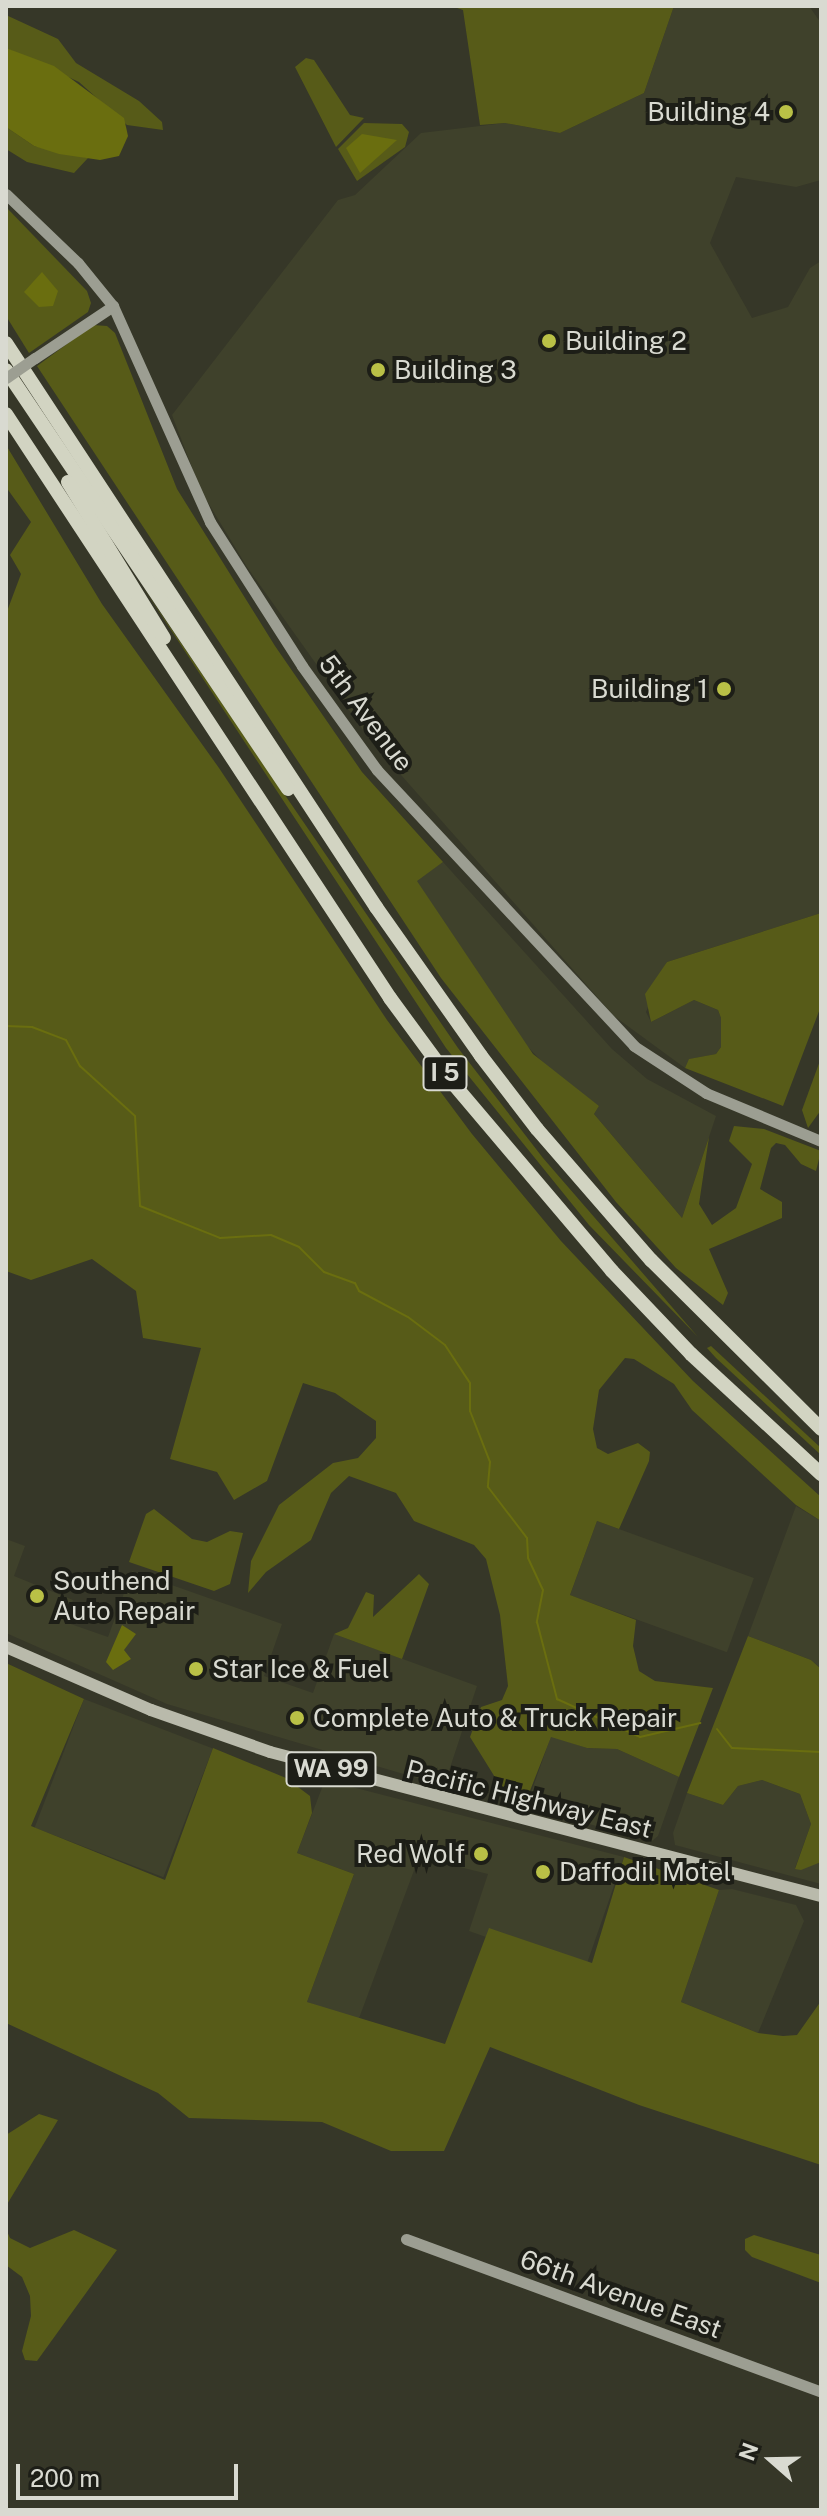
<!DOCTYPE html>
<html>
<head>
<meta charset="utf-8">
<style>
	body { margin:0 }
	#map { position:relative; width:827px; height:2516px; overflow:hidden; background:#363728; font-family:"Public Sans",sans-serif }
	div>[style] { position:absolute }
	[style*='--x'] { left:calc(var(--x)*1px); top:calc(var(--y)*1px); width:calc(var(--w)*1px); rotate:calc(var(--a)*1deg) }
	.built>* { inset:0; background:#3f412b; transform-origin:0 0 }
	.green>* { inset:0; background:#575b18 }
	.water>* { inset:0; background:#6a6e0f }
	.stream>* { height:2px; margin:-1px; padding:0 1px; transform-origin:1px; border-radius:1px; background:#6a6e0f }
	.secondary>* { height:11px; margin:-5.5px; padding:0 5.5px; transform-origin:5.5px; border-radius:5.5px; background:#9c9e92 }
	.primary>* { height:12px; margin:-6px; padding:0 6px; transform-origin:6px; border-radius:6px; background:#b9baab }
	.highway>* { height:14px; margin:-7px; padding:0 7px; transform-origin:7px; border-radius:7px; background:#d2d4c2 }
	.secondary-bridge>* { height:11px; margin:-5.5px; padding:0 5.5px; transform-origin:5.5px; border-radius:5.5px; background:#9c9e92 }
	.dots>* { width:22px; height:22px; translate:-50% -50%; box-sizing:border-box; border:4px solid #1d1e17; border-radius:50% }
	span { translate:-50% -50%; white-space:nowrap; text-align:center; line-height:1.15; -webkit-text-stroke:8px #1d1e17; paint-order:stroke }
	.shield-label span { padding:2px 6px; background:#1d1e17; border:2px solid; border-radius:6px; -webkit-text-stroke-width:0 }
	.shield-label { font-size:24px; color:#d9dad1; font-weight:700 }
	.poi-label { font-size:26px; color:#d9dad1 }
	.right { translate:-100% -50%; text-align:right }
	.left { translate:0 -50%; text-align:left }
	.street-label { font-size:26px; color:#d9dad1 }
	.frame { position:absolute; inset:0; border:8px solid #d9dad1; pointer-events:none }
	.north { position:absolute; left:731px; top:2420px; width:80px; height:80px; -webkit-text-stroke:6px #1d1e17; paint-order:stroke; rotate:290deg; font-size:22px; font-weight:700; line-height:32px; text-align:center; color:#d9dad1 }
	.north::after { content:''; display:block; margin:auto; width:28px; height:36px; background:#d9dad1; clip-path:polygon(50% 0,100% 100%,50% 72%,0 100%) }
	.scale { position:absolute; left:16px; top:2464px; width:222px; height:36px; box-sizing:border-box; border:4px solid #d9dad1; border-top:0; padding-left:10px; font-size:24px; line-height:28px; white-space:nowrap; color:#d9dad1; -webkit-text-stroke:6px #1d1e17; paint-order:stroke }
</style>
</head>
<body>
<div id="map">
	<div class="built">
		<div style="clip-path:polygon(674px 6px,809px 6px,821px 23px,821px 180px,796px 187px,736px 177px,710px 243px,752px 318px,788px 307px,810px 268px,821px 261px,821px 913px,667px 962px,646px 1012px,651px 1022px,694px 1000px,718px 1010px,721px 1018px,721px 1047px,716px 1054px,690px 1059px,685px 1068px,614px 1016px,371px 741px,247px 567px,201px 491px,172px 415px,338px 200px,355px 195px,421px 133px,505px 123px,560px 133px,644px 93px)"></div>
		<div style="clip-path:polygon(443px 862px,612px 1049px,647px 1079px,716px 1116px,682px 1218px,594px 1114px,599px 1106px,558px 1078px,522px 1041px,416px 880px)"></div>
		<div style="clip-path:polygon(796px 1506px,821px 1521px,821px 1669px,811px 1660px,748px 1636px)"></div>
		<div style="left:597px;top:1521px;width:167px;height:79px;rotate:20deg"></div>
		<div style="clip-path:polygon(6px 1539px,25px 1546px,14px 1576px,73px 1600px,65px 1622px,108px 1637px,132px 1571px,282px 1624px,264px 1676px,313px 1693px,334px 1634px,477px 1686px,444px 1786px,167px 1704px,6px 1633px)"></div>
		<div style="left:84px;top:1699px;width:138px;height:138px;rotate:21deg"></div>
		<div style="clip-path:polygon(551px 1736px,587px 1748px,617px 1749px,679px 1777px,658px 1836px,652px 1841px,526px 1807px)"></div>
		<div style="clip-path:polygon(325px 1780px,624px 1857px,584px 1972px,469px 1931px,488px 1874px,419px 1857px,358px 2021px,307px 2002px,354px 1874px,297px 1853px)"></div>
		<div style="clip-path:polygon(762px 1780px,800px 1794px,811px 1824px,795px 1868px,821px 1862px,821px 1884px,675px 1845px,673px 1833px,687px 1793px,723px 1805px,738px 1786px)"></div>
		<div style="clip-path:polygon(732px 1889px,796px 1905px,804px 1921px,758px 2033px,681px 2002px,719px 1890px)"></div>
	</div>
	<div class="green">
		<div style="clip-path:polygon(451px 6px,674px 6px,644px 93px,560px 133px,505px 123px,480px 125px,463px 10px)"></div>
		<div style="clip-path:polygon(6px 15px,58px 39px,76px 63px,139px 101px,162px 122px,163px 130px,127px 125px,79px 82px,6px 48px)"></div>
		<div style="clip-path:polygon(306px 58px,314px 60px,350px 115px,364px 118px,336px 147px,295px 67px)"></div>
		<div style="clip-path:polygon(364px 123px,402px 124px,409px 132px,405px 147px,357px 181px,338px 149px)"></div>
		<div style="clip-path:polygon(6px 127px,34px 146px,88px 158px,74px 173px,27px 162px,6px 149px)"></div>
		<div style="clip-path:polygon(6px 207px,87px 291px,91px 303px,88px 312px,29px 353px,6px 316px)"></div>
		<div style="clip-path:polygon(93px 325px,107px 326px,115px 333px,177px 489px,275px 646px,362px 772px,443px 862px,417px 881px,533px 1054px,599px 1106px,594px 1114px,682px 1218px,709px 1137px,699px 1204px,712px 1225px,736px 1208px,752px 1164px,729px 1141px,734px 1126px,764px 1129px,821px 1151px,816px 1171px,801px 1164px,785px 1145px,776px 1143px,771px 1148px,760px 1189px,782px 1202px,782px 1218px,709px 1249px,728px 1293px,723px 1305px,676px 1268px,616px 1202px,441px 978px,37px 366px)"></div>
		<div style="clip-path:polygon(6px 445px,102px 604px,219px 768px,387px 1020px,472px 1134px,561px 1241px,693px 1381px,821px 1497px,821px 1521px,796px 1505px,692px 1410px,674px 1384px,634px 1359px,625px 1358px,599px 1390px,593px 1429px,597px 1448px,608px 1454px,638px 1443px,650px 1452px,649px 1461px,619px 1529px,597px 1521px,570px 1595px,636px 1620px,633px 1646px,639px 1671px,655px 1681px,713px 1688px,679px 1777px,617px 1749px,587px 1748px,551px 1737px,526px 1801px,506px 1795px,470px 1737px,481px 1707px,502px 1700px,508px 1686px,500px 1615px,486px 1559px,474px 1545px,414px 1521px,396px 1493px,349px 1476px,331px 1493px,311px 1540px,266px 1572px,248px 1593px,251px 1561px,279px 1505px,333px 1463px,358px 1458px,376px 1438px,376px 1421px,335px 1393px,303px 1383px,267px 1481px,234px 1500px,217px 1472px,170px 1459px,201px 1348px,143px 1338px,136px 1291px,92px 1259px,31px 1280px,6px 1271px,6px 614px,21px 574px,10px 555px,31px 522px,6px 487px)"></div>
		<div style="clip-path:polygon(142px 586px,458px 1048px,543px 1158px,698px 1337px,589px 1225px,446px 1048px)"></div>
		<div style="clip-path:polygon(821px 913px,821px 1006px,783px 1106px,685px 1068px,689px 1059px,716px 1054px,721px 1047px,721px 1018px,718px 1010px,694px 1000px,651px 1022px,645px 994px,667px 962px)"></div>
		<div style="clip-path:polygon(821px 1058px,821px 1110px,808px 1128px,802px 1110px)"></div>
		<div style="clip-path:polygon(711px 1346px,821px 1448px,821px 1455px,716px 1358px,707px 1348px)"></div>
		<div style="clip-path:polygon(154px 1509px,192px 1539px,207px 1542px,230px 1531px,243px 1533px,230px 1584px,214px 1591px,129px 1562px,146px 1514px)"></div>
		<div style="clip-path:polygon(419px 1574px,429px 1584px,402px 1659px,334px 1634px,348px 1628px,366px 1592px,374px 1595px,373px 1617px)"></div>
		<div style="clip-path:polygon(748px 1636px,811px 1660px,821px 1669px,821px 1862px,801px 1870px,795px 1869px,811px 1824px,800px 1794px,762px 1780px,738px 1786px,723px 1805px,687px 1793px)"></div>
		<div style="clip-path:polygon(6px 1663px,84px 1699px,31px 1826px,165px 1880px,213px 1748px,286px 1778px,310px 1796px,312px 1813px,297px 1853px,354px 1874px,307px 2002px,445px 2044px,489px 1928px,592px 1963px,624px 1857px,719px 1890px,681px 2002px,758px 2033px,783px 2036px,797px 2035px,821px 2001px,821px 2165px,639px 2105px,490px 2047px,444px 2151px,391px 2151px,322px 2122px,189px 2118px,158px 2093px,6px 2023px)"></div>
		<div style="clip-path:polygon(39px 2114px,58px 2120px,6px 2206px,6px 2135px)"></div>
		<div style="clip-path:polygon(6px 2229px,10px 2238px,30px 2248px,74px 2230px,117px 2250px,37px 2361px,25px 2360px,22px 2351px,31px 2316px,30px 2296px,22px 2277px,6px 2265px)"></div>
		<div style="clip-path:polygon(754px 2235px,821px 2255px,821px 2283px,752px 2257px,745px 2250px,745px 2239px)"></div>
	</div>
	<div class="water">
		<div style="clip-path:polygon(6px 48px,54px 66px,124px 118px,128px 136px,119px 156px,100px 160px,59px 154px,34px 146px,6px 127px)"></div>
		<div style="clip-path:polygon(362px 134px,397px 140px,360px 173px,346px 148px)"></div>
		<div style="clip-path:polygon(42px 272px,58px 291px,53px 306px,39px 307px,24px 292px)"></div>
		<div style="clip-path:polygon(122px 1625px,136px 1634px,124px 1650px,131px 1659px,113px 1670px,106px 1662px)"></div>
	</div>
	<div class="stream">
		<div style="--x:6;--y:1026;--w:26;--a:2"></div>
		<div style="--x:32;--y:1027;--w:36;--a:21"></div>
		<div style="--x:66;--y:1040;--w:30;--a:62"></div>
		<div style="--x:80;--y:1066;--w:74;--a:42.3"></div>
		<div style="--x:135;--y:1116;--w:90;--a:86.8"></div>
		<div style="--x:140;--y:1206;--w:86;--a:21.8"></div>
		<div style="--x:220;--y:1238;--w:51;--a:-3.4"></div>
		<div style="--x:271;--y:1235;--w:30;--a:23"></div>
		<div style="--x:299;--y:1247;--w:35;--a:45"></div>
		<div style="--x:324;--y:1272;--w:33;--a:20"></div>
		<div style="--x:355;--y:1283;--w:9;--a:63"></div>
		<div style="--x:359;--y:1291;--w:55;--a:28"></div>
		<div style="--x:408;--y:1317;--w:46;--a:37.1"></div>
		<div style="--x:445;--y:1345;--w:45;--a:56.7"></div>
		<div style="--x:470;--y:1383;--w:28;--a:90"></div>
		<div style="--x:470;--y:1411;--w:55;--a:68.6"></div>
		<div style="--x:490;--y:1462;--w:25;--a:95"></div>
		<div style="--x:488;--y:1487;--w:64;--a:52.6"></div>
		<div style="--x:527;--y:1538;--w:20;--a:87"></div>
		<div style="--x:528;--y:1558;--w:35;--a:65"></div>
		<div style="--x:543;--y:1590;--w:33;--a:101"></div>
		<div style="--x:537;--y:1622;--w:80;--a:75.4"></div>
		<div style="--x:557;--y:1699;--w:91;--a:24.6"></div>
		<div style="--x:640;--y:1737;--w:62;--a:-13.1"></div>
		<div style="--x:717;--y:1729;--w:24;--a:52"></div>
		<div style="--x:732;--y:1748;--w:89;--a:2.6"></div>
	</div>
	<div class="secondary">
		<div style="--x:6;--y:194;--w:100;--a:43.8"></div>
		<div style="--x:78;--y:263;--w:55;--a:50.9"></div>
		<div style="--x:113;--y:306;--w:237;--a:65.8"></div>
		<div style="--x:210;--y:522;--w:171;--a:57.4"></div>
		<div style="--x:302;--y:666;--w:128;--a:54.2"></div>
		<div style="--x:377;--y:770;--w:377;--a:47"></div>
		<div style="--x:634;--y:1046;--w:86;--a:33.1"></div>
		<div style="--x:706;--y:1093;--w:125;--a:22.7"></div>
		<div style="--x:35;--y:358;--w:94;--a:-33.7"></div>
		<div style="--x:406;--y:2239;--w:442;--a:20.2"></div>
	</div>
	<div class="primary">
		<div style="--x:6;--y:1647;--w:158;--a:23.5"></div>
		<div style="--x:151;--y:1710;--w:126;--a:19.4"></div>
		<div style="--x:270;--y:1752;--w:570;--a:14.65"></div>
	</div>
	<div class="highway">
		<div style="--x:6;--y:343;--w:675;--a:56.73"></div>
		<div style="--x:376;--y:907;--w:182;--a:54.8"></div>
		<div style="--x:481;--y:1056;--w:92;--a:52.5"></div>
		<div style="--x:537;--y:1129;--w:174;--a:49"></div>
		<div style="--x:651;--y:1260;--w:240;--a:44.8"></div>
		<div style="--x:6;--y:370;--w:505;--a:56.06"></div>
		<div style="--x:6;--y:414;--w:699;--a:56.67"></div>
		<div style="--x:390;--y:998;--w:103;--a:53.7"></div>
		<div style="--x:451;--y:1081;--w:249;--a:49.7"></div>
		<div style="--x:612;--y:1271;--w:115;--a:46.4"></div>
		<div style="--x:691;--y:1354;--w:177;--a:42.7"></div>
		<div style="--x:68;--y:482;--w:183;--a:58.4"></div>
	</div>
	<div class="secondary-bridge">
		<div style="--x:6;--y:378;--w:35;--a:-35"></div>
	</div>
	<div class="dots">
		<div style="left:786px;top:112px;background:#b9c046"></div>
		<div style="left:549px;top:341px;background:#b9c046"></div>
		<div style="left:378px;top:370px;background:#b9c046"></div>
		<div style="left:724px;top:689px;background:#b9c046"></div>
		<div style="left:37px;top:1596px;background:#b9c046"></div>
		<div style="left:196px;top:1669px;background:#b9c046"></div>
		<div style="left:297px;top:1718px;background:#b9c046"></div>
		<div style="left:481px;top:1854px;background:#b9c046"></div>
		<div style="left:543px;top:1872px;background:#b9c046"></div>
	</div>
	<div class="shield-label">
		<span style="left:445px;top:1073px">I 5</span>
		<span style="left:331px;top:1769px">WA 99</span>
	</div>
	<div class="poi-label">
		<span class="right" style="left:770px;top:112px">Building 4</span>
		<span class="left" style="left:565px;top:341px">Building 2</span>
		<span class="left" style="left:394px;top:370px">Building 3</span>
		<span class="right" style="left:708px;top:689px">Building 1</span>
		<span class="left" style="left:53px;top:1596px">Southend<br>Auto Repair</span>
		<span class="left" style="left:212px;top:1669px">Star Ice &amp; Fuel</span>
		<span class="left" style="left:313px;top:1718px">Complete Auto &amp; Truck Repair</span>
		<span class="right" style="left:465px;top:1854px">Red Wolf</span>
		<span class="left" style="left:559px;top:1872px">Daffodil Motel</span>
	</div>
	<div class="street-label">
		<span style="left:366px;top:713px;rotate:53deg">5th Avenue</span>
		<span style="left:529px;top:1799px;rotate:14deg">Pacific Highway East</span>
		<span style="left:621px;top:2294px;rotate:20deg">66th Avenue East</span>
	</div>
	<div class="frame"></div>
	<div class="north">N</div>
	<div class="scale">200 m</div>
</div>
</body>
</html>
